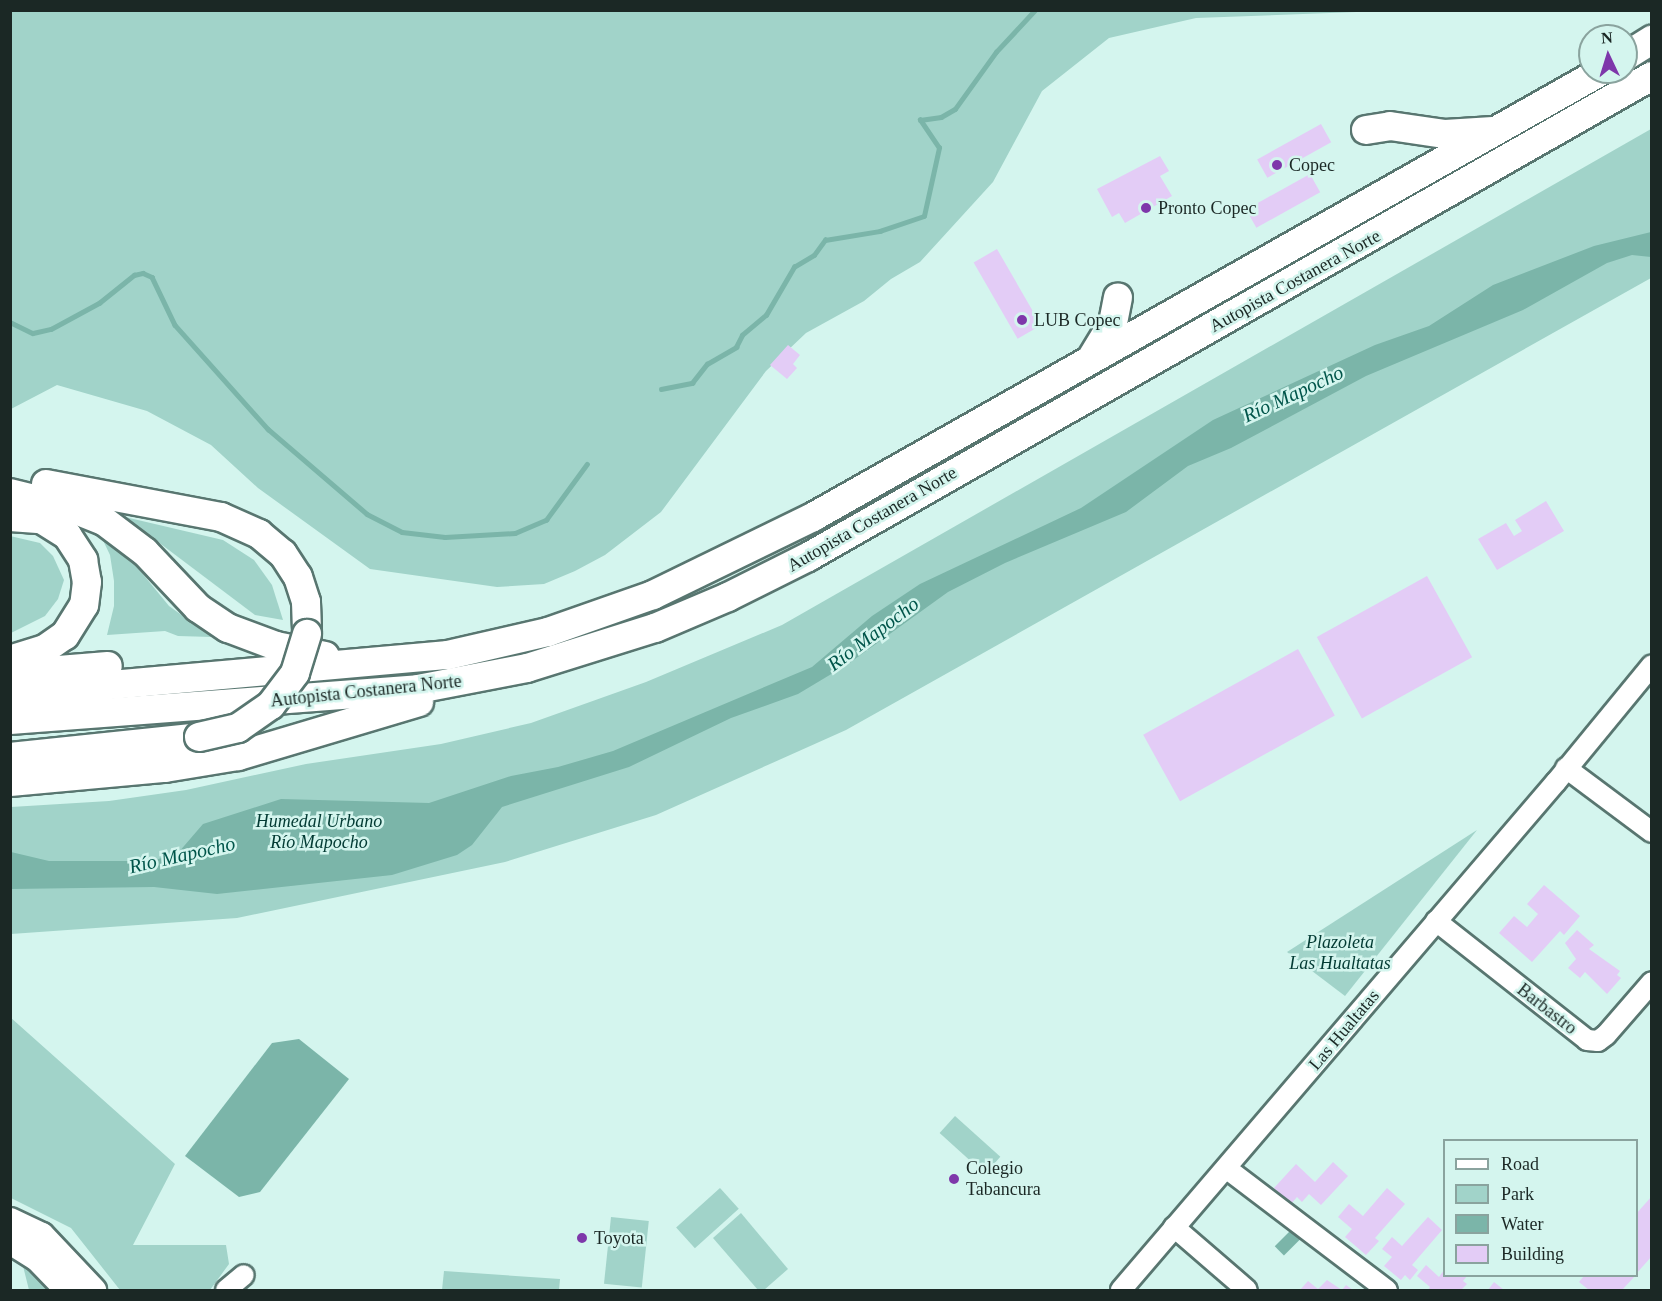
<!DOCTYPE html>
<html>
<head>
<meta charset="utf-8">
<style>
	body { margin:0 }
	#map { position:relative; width:1662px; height:1301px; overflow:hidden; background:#d4f5ee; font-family:Georgia,serif }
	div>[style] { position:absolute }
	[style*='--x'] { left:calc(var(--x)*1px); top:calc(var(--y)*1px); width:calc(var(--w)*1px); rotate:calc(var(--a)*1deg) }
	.green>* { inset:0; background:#a1d3c9; transform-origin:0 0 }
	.water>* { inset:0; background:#7bb5a9; transform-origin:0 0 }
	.stream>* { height:4.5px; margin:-2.25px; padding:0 2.25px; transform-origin:2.25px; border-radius:2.25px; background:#7bb5a9 }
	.building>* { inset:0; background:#e3ccf6; transform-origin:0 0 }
	.roads { filter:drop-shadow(2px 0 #587670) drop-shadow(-2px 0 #587670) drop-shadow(0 2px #587670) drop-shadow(0 -2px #587670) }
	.minor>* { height:20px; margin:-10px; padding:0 10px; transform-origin:10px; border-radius:10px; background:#fff }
	.major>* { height:24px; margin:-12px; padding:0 12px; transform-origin:12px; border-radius:12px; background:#fff }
	.highway>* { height:28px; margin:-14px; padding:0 14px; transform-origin:14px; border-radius:14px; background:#fff }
	.bridges { filter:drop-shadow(2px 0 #587670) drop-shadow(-2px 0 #587670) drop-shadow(0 2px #587670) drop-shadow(0 -2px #587670) }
	.highway-bridge>* { height:28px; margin:-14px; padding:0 14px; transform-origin:14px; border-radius:14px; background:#fff }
	.dots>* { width:16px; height:16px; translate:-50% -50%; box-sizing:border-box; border:3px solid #d4f5ee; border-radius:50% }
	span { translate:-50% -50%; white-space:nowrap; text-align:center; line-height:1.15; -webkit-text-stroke:5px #d4f5ee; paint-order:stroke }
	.poi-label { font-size:18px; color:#1b2825 }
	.left { translate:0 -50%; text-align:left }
	.street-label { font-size:18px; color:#1b2825 }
	.park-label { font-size:18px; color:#023a33; font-style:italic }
	.water-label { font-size:20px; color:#00554a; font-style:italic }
	.frame { position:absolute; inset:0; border:12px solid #1b2825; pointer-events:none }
	.legend { position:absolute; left:1443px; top:1139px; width:195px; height:138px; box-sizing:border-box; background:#d4f5ee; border:2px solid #8aa39e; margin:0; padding:8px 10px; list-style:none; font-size:18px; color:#1b2825 }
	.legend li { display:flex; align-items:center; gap:12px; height:30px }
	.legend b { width:30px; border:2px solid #8aa39e }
	.north { position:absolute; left:1578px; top:24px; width:60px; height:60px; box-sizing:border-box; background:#d4f5ee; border:2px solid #8aa39e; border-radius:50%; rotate:356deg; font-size:16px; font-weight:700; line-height:24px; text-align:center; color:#1b2825 }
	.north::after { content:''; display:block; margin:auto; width:21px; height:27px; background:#7e37aa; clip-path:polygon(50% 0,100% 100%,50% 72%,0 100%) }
</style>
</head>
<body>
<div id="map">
	<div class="green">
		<div style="clip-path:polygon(11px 11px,1383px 11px,1196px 18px,1109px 38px,1042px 91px,993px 182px,920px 262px,891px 279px,864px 301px,806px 333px,766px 371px,661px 512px,605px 555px,575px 571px,544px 584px,497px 587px,370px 569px,258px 488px,211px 445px,147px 411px,57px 385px,11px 409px)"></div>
		<div style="clip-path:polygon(1651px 129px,1651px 278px,846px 730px,656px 815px,505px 862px,237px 918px,11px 934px,11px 807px,109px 801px,186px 790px,306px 764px,441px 744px,531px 723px,646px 682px,782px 625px)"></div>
		<div style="clip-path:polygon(125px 517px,223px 540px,254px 560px,272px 585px,283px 620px,255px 615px)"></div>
		<div style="clip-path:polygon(100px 534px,128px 556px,169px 606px,212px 637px,178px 636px,165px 631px,107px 635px,114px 606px,114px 581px,110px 555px)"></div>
		<div style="clip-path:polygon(10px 536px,40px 543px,53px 556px,64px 580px,58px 599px,45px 616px,11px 633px)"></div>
		<div style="clip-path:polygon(1477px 830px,1345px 996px,1287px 952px)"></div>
		<div style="clip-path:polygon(10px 1017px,175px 1164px,133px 1245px,226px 1245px,229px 1264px,210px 1290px,120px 1290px,71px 1228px,11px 1198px)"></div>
		<div style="left:955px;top:1116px;width:61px;height:23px;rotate:42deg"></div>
		<div style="left:720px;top:1188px;width:28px;height:59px;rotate:48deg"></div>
		<div style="clip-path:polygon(741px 1213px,788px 1269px,764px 1290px,758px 1290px,713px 1238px)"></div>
		<div style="left:611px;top:1217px;width:38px;height:67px;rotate:6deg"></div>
		<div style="clip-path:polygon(22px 1262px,42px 1279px,52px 1290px,29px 1290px)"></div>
		<div style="clip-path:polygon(444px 1271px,560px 1279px,559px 1290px,442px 1290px)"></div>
	</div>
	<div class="water">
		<div style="clip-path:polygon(1651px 232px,1651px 257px,1632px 255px,1607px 263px,1523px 310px,1366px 376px,1231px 448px,1188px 466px,1126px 512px,1005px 563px,948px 592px,848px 664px,798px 694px,731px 718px,629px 767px,502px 807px,472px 845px,457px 855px,392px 875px,217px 894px,154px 887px,11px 889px,11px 852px,49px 861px,152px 861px,178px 853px,203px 824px,281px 799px,429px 803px,511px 776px,558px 767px,613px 751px,812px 667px,872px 616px,920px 584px,1081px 508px,1213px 420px,1375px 345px,1429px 326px,1493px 285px,1594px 246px)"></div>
		<div style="clip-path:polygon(299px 1039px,349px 1079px,260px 1192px,239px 1197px,185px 1156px,272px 1043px)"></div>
		<div style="left:1291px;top:1230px;width:13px;height:23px;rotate:45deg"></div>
	</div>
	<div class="stream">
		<div style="--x:10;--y:322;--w:25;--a:26"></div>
		<div style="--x:33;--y:333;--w:18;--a:-13"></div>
		<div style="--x:51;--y:329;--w:55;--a:-28.4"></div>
		<div style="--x:99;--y:303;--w:45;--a:-38.7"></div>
		<div style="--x:134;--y:275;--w:9;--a:-13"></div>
		<div style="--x:143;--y:273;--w:10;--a:24"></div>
		<div style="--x:152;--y:277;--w:53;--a:64.4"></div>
		<div style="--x:175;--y:325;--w:140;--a:48.2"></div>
		<div style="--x:268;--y:429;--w:130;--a:40.6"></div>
		<div style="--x:367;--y:514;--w:39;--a:27"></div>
		<div style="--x:402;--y:532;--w:43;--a:6.6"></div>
		<div style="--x:445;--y:537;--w:70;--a:-3.3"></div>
		<div style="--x:515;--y:533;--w:34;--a:-23"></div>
		<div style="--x:546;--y:520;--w:69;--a:-53.8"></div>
		<div style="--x:661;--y:389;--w:32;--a:-11"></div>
		<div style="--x:692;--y:383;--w:24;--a:-52"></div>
		<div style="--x:707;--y:364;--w:34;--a:-30"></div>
		<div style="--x:736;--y:347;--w:13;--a:-63"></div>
		<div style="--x:742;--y:335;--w:31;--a:-40"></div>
		<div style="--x:766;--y:315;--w:56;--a:-59.7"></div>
		<div style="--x:794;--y:267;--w:23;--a:-31"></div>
		<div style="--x:814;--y:255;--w:19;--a:-54"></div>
		<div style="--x:825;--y:240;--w:56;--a:-9.3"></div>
		<div style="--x:880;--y:231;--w:46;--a:-18.8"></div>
		<div style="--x:924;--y:216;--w:70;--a:-77.6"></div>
		<div style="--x:939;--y:148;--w:34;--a:-124"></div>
		<div style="--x:920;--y:120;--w:21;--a:-8"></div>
		<div style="--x:941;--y:117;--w:16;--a:-30"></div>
		<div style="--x:955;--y:109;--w:70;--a:-54.3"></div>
		<div style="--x:996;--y:52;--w:57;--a:-47.1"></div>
	</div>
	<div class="building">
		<div style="left:1321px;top:124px;width:21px;height:73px;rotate:61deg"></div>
		<div style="clip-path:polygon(1160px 156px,1169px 171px,1160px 176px,1172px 196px,1125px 223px,1119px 213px,1112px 217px,1097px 189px)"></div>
		<div style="left:1310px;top:174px;width:21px;height:73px;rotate:61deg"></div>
		<div style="left:997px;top:249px;width:88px;height:27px;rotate:60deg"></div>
		<div style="clip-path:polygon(788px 345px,800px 355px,793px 364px,797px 368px,787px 379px,770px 365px)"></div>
		<div style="clip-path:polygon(1546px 501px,1564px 531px,1497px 570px,1478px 539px,1506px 523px,1514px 536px,1522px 531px,1515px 520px)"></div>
		<div style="left:1427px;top:576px;width:93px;height:126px;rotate:61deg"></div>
		<div style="left:1298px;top:649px;width:76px;height:177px;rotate:61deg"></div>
		<div style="clip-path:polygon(1544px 885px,1580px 916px,1564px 935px,1560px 931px,1532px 962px,1499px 933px,1514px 916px,1527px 927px,1538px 914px,1527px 904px)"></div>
		<div style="clip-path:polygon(1577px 930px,1594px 945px,1589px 949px,1620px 971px,1617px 975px,1621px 978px,1607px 994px,1585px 972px,1580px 978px,1568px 968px,1576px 959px,1565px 943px)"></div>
		<div style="clip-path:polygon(1333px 1162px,1348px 1176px,1321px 1205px,1309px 1194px,1302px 1202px,1297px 1197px,1291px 1204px,1274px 1188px,1296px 1164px,1315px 1182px)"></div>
		<div style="clip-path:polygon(1387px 1188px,1405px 1204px,1375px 1238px,1379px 1241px,1366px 1255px,1345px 1237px,1352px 1229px,1338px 1217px,1349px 1204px,1363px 1216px)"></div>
		<div style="clip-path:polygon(1652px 1196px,1652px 1256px,1636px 1274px,1636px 1214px)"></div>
		<div style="clip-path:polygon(1428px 1217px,1442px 1230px,1412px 1265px,1418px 1270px,1410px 1280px,1405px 1275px,1401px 1280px,1384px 1266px,1392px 1257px,1382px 1249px,1392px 1237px,1402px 1246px)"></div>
		<div style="clip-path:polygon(1426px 1265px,1439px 1277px,1444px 1270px,1444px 1276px,1467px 1276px,1463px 1281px,1467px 1284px,1461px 1290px,1428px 1290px,1430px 1287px,1417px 1276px)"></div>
		<div style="clip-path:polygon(1584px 1276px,1635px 1276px,1622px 1290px,1589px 1290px,1579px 1282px)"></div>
		<div style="clip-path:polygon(1327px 1280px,1342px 1290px,1346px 1285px,1353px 1290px,1300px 1290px,1308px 1281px,1318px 1289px)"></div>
		<div style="clip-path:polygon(1494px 1282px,1504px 1290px,1488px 1290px)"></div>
	</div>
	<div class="roads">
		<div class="minor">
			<div style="--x:1566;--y:768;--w:107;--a:36.7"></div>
			<div style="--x:1436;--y:921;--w:192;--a:38.2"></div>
			<div style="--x:1587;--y:1040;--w:11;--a:5"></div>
			<div style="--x:1598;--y:1041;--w:10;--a:-37"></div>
			<div style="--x:1606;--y:1035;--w:70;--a:-49"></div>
			<div style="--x:1226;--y:1168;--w:202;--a:37.2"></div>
			<div style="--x:1174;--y:1227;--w:96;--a:40.8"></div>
			<div style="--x:226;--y:1290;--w:23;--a:-40"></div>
			<div style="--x:1121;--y:1290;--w:669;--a:-49.43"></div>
			<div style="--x:1556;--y:782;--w:151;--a:-50.6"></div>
		</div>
		<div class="major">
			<div style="--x:10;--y:1220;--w:35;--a:25"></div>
			<div style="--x:42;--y:1235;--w:76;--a:46.6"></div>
			<div style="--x:10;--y:1242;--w:32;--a:32"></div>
			<div style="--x:37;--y:1259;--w:43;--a:45.9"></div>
		</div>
		<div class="highway">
			<div style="--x:1626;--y:56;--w:31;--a:-32"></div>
			<div style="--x:1366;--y:130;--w:24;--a:-9"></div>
			<div style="--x:1390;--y:126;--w:56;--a:8.3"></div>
			<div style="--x:1445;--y:134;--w:48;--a:-3.6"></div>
			<div style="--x:1091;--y:359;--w:42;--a:-58.6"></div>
			<div style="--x:1113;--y:323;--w:26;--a:-79"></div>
			<div style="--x:46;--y:484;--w:178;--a:10.7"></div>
			<div style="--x:221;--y:517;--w:42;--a:24.1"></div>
			<div style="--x:259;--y:534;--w:31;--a:40"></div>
			<div style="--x:283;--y:554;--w:27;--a:57"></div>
			<div style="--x:298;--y:577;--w:26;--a:72"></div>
			<div style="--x:306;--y:602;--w:32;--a:88"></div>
			<div style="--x:10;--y:493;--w:63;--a:13.8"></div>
			<div style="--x:71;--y:508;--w:35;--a:22"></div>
			<div style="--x:104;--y:521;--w:51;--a:37.1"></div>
			<div style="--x:145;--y:552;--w:77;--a:46.6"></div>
			<div style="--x:198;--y:608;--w:36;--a:34"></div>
			<div style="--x:228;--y:628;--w:51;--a:20.6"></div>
			<div style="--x:276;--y:646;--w:50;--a:11.5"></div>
			<div style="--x:10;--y:517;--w:31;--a:4"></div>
			<div style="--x:41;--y:519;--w:31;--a:32"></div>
			<div style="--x:67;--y:535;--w:30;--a:57"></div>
			<div style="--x:83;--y:560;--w:22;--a:80"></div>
			<div style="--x:87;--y:582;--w:23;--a:97"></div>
			<div style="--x:84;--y:605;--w:36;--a:122"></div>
			<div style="--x:65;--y:635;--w:24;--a:145"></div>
			<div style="--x:45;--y:649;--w:37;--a:163"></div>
			<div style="--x:10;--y:674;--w:98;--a:-4.7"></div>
			<div style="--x:10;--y:694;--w:440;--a:-5.1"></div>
			<div style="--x:448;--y:655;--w:103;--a:-13"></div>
			<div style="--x:548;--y:632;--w:111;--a:-19.4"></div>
			<div style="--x:653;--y:595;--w:178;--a:-26"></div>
			<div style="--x:813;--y:517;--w:904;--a:-29.49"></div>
			<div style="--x:10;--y:720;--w:409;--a:-4.3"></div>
			<div style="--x:418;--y:689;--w:111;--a:-10.9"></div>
			<div style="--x:527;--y:668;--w:134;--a:-17.4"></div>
			<div style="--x:655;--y:628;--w:79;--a:-23"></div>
			<div style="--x:728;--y:597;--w:89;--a:-26.6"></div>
			<div style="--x:808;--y:557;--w:971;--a:-29.68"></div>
			<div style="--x:10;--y:757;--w:190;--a:-6"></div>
			<div style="--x:10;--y:782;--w:156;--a:-5.2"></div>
			<div style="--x:165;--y:768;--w:74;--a:-9.3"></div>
			<div style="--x:238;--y:756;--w:189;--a:-16.6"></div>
		</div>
	</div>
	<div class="bridges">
		<div class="highway-bridge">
			<div style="--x:199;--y:737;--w:40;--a:-13"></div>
			<div style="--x:238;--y:728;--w:40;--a:-34.9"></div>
			<div style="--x:271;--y:705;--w:40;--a:-53"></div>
			<div style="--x:295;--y:673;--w:41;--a:-72.9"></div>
		</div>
	</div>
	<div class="dots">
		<div style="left:1277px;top:165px;background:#7e37aa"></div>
		<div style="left:1146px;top:208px;background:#7e37aa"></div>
		<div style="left:1022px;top:320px;background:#7e37aa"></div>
		<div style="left:954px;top:1179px;background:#7e37aa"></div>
		<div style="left:582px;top:1238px;background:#7e37aa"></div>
	</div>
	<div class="poi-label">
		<span class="left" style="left:1289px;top:165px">Copec</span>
		<span class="left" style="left:1158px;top:208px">Pronto Copec</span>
		<span class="left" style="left:1034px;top:320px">LUB Copec</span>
		<span class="left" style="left:966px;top:1179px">Colegio<br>Tabancura</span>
		<span class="left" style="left:594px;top:1238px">Toyota</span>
	</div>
	<div class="street-label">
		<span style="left:1295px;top:281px;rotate:-29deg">Autopista Costanera Norte</span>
		<span style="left:872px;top:519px;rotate:-30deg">Autopista Costanera Norte</span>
		<span style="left:366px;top:691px;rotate:-6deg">Autopista Costanera Norte</span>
		<span style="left:1547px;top:1009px;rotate:38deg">Barbastro</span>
		<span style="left:1344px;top:1030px;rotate:-50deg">Las Hualtatas</span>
	</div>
	<div class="park-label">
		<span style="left:319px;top:832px">Humedal Urbano<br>Río Mapocho</span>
		<span style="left:1340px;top:953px">Plazoleta<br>Las Hualtatas</span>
	</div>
	<div class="water-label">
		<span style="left:1293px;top:394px;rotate:-25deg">Río Mapocho</span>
		<span style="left:873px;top:634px;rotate:-37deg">Río Mapocho</span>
		<span style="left:182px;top:855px;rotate:-13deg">Río Mapocho</span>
	</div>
	<div class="frame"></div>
	<ul class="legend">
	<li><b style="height:8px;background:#fff"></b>Road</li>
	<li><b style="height:16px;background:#a1d3c9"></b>Park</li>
	<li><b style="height:16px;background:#7bb5a9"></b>Water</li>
	<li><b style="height:16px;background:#e3ccf6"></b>Building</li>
	</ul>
	<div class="north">N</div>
</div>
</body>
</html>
